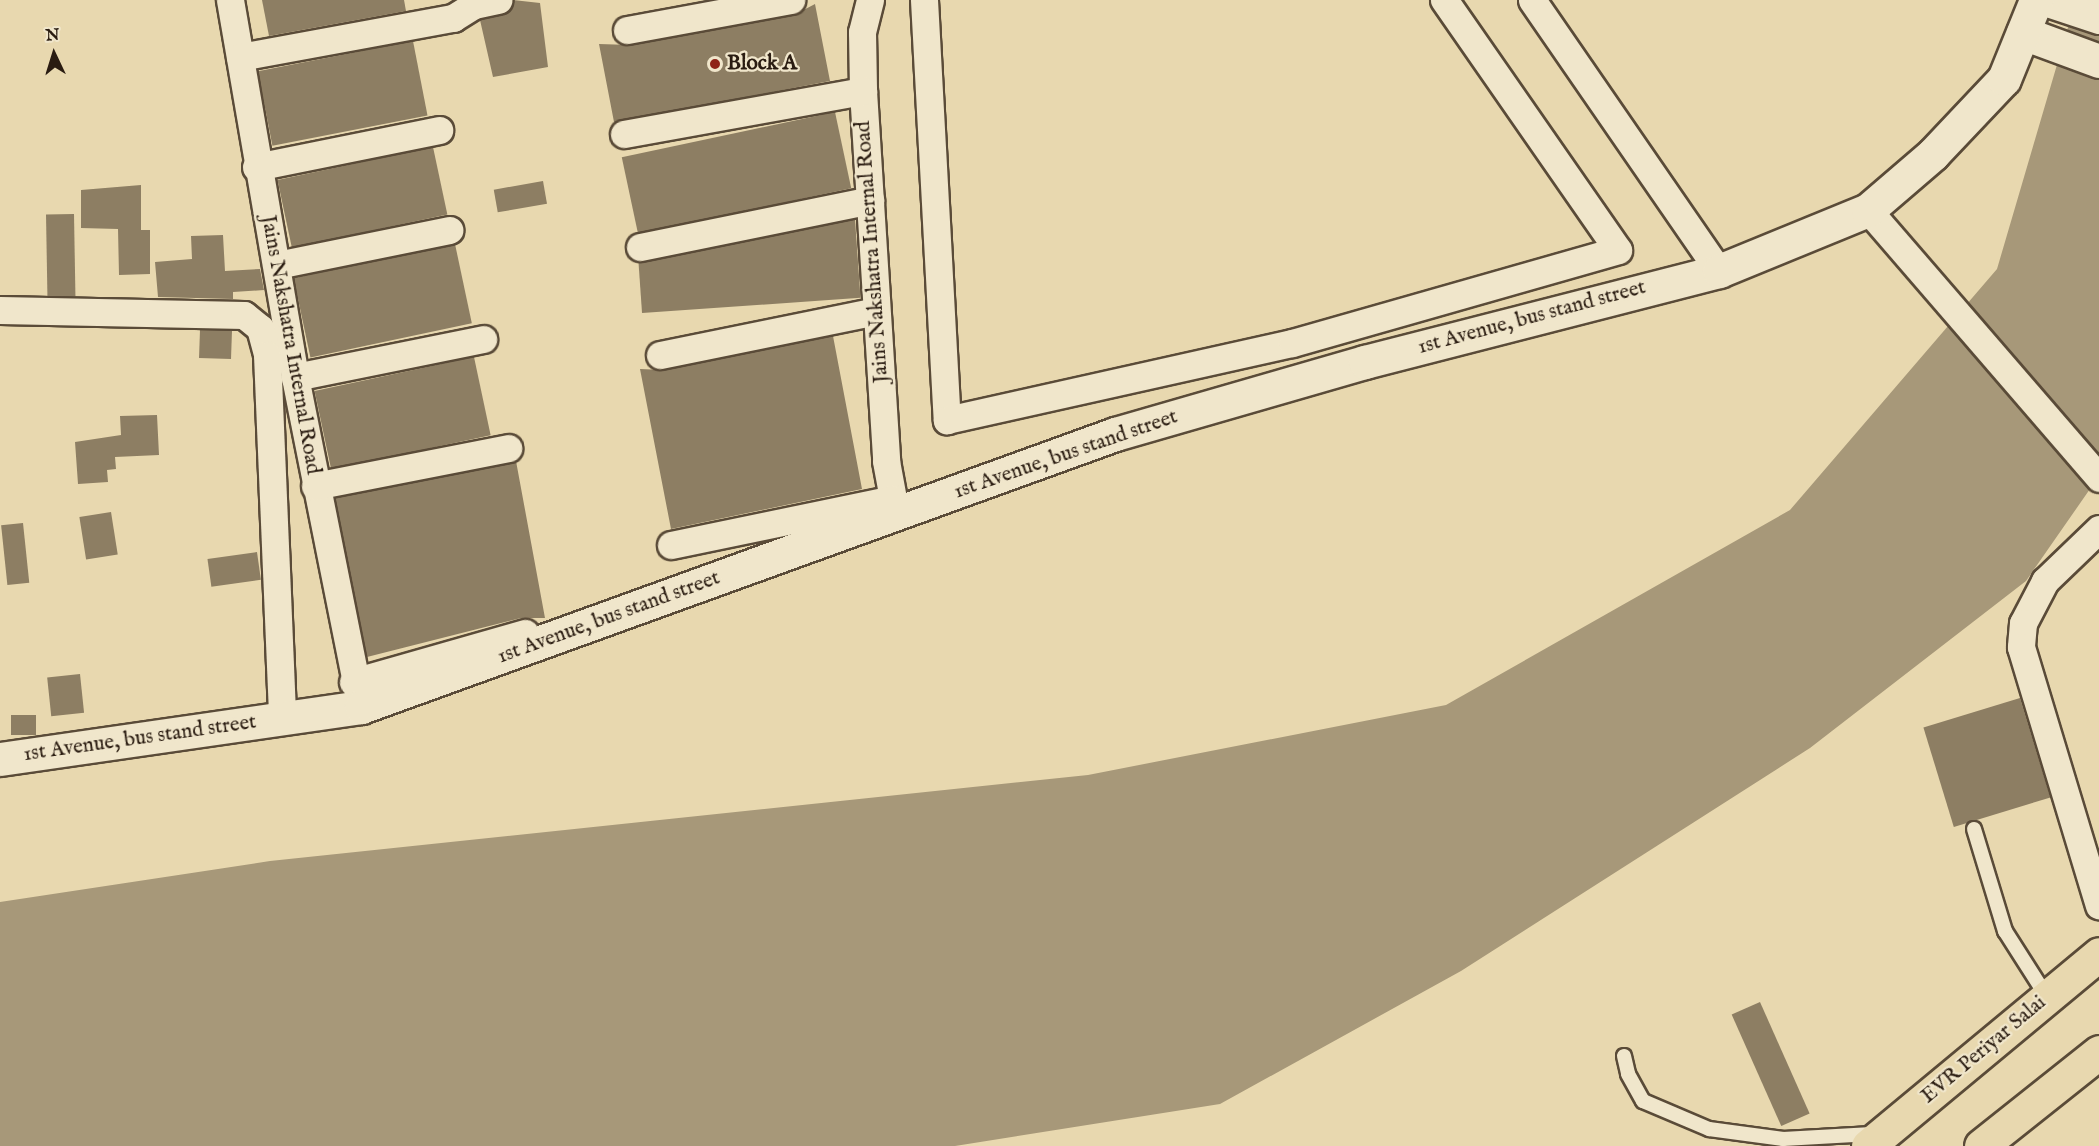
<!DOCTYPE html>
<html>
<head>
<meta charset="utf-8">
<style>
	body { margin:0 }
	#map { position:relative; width:2099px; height:1146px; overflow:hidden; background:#e8d8af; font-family:"IM FELL English",serif }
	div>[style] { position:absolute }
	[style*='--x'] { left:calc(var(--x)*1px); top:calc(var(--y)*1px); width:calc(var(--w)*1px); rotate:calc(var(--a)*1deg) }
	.water>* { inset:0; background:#a79879 }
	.building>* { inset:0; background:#8d7e63; transform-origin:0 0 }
	.roads { filter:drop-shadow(2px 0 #5a4b38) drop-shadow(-2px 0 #5a4b38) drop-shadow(0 2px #5a4b38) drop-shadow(0 -2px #5a4b38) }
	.lane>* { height:14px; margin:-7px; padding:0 7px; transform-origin:7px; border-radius:7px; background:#f0e6cb }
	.street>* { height:27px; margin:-13.5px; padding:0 13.5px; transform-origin:13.5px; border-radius:13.5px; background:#f0e6cb }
	.secondary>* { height:33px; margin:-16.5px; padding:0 16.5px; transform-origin:16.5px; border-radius:16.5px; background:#f0e6cb }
	.primary>* { height:33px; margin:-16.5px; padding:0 16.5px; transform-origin:16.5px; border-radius:16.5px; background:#e8d8af }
	.dots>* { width:16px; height:16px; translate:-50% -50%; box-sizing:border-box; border:3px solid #f0e6cb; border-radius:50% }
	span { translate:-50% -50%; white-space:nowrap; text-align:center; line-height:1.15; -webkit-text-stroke:4.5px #f0e6cb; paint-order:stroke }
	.poi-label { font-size:21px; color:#2a1c11; font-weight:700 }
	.left { translate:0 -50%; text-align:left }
	.street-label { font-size:21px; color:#2a1c11 }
	.north { position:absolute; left:24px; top:24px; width:60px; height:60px; -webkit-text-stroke:4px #f0e6cb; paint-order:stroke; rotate:356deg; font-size:16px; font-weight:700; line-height:24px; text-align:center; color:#2a1c11 }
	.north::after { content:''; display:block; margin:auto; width:21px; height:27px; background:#2a1c11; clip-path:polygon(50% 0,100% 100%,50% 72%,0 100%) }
</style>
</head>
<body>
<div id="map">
	<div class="water">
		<div style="clip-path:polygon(2076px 0,2099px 0,2099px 476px,2026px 581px,1810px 748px,1461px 971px,1220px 1104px,955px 1146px,0 1146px,0 902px,270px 861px,1088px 775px,1446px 705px,1790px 510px,1997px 269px)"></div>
	</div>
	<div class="building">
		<div style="clip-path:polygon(262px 0,404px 0,406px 11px,269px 36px)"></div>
		<div style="clip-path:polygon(513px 0,540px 3px,548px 67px,493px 77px,480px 20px,508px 12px)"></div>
		<div style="clip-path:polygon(815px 4px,830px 81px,614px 122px,599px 44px,630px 45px,794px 15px)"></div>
		<div style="left:413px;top:41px;width:76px;height:158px;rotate:79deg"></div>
		<div style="left:835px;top:112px;width:78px;height:218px;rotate:78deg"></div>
		<div style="left:433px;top:147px;width:69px;height:159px;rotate:78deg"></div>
		<div style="left:543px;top:181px;width:23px;height:50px;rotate:80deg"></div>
		<div style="clip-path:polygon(141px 185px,141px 230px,150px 230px,150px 274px,119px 275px,118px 229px,81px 228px,81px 190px)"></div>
		<div style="left:74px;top:214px;width:82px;height:28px;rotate:89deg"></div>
		<div style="left:855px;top:219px;width:79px;height:219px;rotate:86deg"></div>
		<div style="clip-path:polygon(223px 235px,225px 271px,260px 269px,264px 290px,233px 292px,233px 299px,158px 297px,155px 262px,192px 259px,191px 236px)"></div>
		<div style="left:455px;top:244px;width:81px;height:165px;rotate:78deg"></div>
		<div style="left:200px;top:330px;width:32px;height:28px;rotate:2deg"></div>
		<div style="clip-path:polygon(833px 336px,862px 489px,671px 529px,640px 369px,663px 370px)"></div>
		<div style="left:474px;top:357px;width:80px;height:163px;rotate:78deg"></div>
		<div style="clip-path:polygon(157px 415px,159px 455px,115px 457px,116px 469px,107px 470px,108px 482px,78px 484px,75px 442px,121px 435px,120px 416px)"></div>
		<div style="clip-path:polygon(516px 461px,545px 618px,521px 618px,367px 657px,335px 498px)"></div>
		<div style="left:111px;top:512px;width:43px;height:32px;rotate:81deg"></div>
		<div style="left:23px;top:523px;width:60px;height:22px;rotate:84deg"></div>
		<div style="left:257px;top:552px;width:28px;height:50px;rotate:82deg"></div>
		<div style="left:80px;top:674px;width:39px;height:33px;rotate:84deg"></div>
		<div style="left:2020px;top:698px;width:104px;height:101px;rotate:73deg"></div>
		<div style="left:36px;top:715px;width:20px;height:25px;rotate:90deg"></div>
		<div style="left:1760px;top:1002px;width:122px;height:31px;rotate:66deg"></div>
	</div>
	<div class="roads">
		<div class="lane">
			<div style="--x:1974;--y:829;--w:107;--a:73.1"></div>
			<div style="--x:2005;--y:931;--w:78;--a:57.5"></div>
			<div style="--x:1624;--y:1056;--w:18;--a:77"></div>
			<div style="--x:1628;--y:1074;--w:31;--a:61"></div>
			<div style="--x:1643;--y:1101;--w:72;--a:23"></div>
			<div style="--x:1709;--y:1129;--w:75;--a:7.7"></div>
			<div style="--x:1783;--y:1139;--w:89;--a:-3.2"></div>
		</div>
		<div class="street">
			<div style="--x:230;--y:0;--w:383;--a:80.2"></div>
			<div style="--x:295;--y:377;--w:337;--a:78.7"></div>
			<div style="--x:870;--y:0;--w:33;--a:104"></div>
			<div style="--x:862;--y:32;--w:59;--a:89"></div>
			<div style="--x:863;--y:91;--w:371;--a:86.4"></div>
			<div style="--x:886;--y:461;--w:55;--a:79.5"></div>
			<div style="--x:924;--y:0;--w:421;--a:86.9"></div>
			<div style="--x:947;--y:420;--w:353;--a:-12.6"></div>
			<div style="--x:1292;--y:343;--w:339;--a:-15.9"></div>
			<div style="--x:1618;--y:250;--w:305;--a:-124.8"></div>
			<div style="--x:1532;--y:0;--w:329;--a:55.4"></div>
			<div style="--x:627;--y:30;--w:167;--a:-10.4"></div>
			<div style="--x:240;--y:57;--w:217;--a:-10.4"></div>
			<div style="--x:453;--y:18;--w:25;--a:-32"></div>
			<div style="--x:474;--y:5;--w:25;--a:-12"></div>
			<div style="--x:624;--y:134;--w:243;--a:-10.2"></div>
			<div style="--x:256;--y:167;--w:187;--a:-11.4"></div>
			<div style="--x:1868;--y:210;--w:354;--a:49.2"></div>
			<div style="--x:640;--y:247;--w:235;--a:-11.5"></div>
			<div style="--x:277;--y:265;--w:176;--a:-11.5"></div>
			<div style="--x:0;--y:310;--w:244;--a:1.2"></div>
			<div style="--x:244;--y:315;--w:21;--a:39"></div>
			<div style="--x:260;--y:328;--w:28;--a:75"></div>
			<div style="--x:267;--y:355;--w:364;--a:87.6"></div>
			<div style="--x:660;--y:355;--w:220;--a:-11.5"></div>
			<div style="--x:295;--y:377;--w:192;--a:-11.4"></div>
			<div style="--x:315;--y:486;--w:197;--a:-11.1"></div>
			<div style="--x:2099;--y:529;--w:75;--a:136.1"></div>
			<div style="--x:2045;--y:581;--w:47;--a:117.6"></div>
			<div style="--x:2023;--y:623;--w:24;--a:95"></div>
			<div style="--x:2021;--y:647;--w:270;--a:73.2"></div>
			<div style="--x:671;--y:545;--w:227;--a:-11.7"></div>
			<div style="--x:353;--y:682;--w:179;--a:-15.9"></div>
		</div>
		<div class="secondary">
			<div style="--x:2048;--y:0;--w:54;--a:18.4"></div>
			<div style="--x:2023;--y:33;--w:81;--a:20.2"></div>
			<div style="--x:0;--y:759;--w:365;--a:-8.2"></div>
			<div style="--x:361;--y:707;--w:802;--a:-19.9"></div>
			<div style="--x:1115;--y:434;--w:260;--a:-16.1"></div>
			<div style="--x:1365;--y:362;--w:366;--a:-14.4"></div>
			<div style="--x:1719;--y:271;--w:161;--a:-22.3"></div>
			<div style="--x:1868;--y:210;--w:86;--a:-40.7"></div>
			<div style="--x:1933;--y:154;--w:103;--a:-46.6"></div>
			<div style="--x:2004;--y:79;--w:85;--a:-67.9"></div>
		</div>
		<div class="primary">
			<div style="--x:1868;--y:1146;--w:300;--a:-39.7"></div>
			<div style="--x:1981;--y:1146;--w:151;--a:-38.5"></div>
		</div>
	</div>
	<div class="dots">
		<div style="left:715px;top:64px;background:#8f2418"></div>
	</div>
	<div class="poi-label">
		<span class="left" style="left:727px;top:64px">Block A</span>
	</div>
	<div class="street-label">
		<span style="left:873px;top:252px;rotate:-94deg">Jains Nakshatra Internal Road</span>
		<span style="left:1532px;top:318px;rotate:-15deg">1st Avenue, bus stand street</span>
		<span style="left:290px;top:345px;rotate:80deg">Jains Nakshatra Internal Road</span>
		<span style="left:1066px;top:455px;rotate:-19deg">1st Avenue, bus stand street</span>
		<span style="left:609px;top:618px;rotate:-20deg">1st Avenue, bus stand street</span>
		<span style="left:140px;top:739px;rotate:-8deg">1st Avenue, bus stand street</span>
		<span style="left:1984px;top:1050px;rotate:-40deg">EVR Periyar Salai</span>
	</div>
	<div class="north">N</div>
</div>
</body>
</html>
